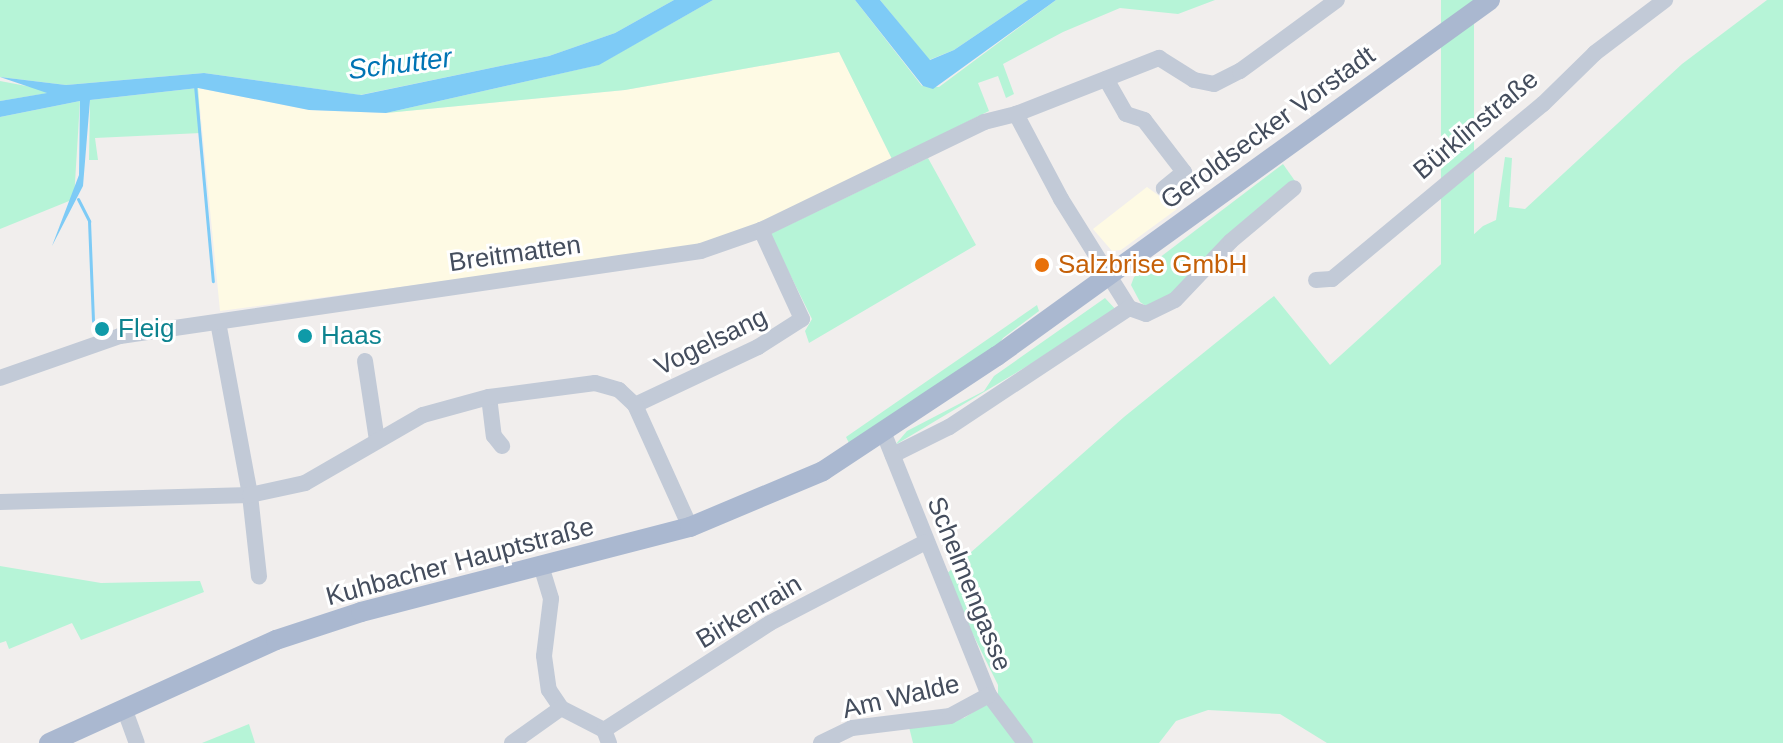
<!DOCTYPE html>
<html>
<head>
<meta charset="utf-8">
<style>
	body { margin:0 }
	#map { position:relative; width:1783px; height:743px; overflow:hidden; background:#f1eeed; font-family:Helvetica,sans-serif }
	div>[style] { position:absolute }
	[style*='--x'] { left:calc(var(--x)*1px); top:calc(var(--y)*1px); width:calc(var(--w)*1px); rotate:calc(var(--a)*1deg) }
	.commercial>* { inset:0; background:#fefae4 }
	.green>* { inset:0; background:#b6f4d7; transform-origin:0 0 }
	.water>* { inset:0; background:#7ecbf6 }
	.stream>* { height:3px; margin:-1.5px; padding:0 1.5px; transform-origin:1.5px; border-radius:1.5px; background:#7ecbf6 }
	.minor>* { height:16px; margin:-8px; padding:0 8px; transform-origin:8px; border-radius:8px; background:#c2cad7 }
	.major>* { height:20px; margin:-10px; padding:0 10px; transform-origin:10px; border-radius:10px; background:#aab8d0 }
	.dots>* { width:22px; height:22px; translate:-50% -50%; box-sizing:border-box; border:4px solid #fff; border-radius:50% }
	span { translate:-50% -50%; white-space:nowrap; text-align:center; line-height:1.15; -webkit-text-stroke:6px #fff; paint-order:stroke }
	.street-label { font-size:26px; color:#444d5d }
	.food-label { font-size:26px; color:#c56008 }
	.left { translate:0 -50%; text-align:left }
	.culture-label { font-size:26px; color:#0d838f }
	.water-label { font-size:28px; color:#0074b4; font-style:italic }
</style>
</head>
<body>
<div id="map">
	<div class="commercial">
		<div style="clip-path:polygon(839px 52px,892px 159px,764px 222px,695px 248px,220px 311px,198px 88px,309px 110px,386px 113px,625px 90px)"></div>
		<div style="clip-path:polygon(1147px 187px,1177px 209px,1121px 250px,1112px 251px,1093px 229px)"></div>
	</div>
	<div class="green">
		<div style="clip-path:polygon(0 0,674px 0,615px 33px,549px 56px,360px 95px,204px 73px,66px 85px,0 77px)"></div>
		<div style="clip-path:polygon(713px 0,855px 0,922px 86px,939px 87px,1056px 0,1215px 0,1178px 14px,1120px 8px,1063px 32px,1003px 64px,1014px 94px,1006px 98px,998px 76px,978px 83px,989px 111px,892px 159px,839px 52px,625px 90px,386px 113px,598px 65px)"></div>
		<div style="clip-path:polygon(880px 0,1028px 0,954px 50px,929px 60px)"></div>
		<div style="left:1441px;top:0;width:33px;height:264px"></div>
		<div style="clip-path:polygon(1767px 0,1783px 0,1783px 743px,1327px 743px,1280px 714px,1208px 710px,1176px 721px,1159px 743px,913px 743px,909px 727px,964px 718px,998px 696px,998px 685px,944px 576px,1124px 417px,1274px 296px,1330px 365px,1483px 226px,1496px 220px,1505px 157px,1512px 158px,1509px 207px,1525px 209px,1682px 64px)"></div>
		<div style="clip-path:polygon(0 81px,37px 88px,48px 93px,0 101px)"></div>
		<div style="clip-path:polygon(198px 88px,201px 133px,95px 138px,98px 160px,89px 160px,90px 100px)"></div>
		<div style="clip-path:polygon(80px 101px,74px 199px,0 229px,0 117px)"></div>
		<div style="clip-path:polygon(928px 158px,976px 245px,809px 343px,805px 331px,812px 319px,770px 234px)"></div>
		<div style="clip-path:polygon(1283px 164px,1295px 181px,1173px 295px,1146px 306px,1140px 302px,1131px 285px,1134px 277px)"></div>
		<div style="clip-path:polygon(1105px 298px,1118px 312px,895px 445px,907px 431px,984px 391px,994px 376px)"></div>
		<div style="clip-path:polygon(1037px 305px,1039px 311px,1003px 338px,993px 353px,849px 443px,846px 437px)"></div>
		<div style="clip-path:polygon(0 566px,101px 583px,200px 581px,204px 592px,81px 640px,72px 623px,9px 649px,6px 641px,0 643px)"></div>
		<div style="clip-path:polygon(249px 724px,255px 743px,202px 743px)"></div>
	</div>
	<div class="water">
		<div style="clip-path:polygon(674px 0,713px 0,599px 65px,386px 113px,309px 110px,198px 88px,90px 100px,83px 186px,52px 246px,79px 175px,80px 101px,0 117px,0 101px,47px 93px,0 77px,66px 85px,204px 73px,361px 95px,549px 56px,615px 33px)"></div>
		<div style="clip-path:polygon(855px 0,880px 0,930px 60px,954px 50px,1028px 0,1056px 0,933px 89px,923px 86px)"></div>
	</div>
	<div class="stream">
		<div style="--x:195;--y:85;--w:197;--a:84.8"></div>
		<div style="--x:78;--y:199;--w:25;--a:63"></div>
		<div style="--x:89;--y:221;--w:100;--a:87.7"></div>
	</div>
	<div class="minor">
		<div style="--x:1106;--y:79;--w:40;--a:60.3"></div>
		<div style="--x:1126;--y:114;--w:19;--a:18"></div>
		<div style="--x:1144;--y:120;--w:66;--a:52.4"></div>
		<div style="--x:1184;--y:172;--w:26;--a:141"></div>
		<div style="--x:1016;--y:114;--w:154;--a:-21.4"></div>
		<div style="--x:1159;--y:58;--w:41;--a:32.2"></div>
		<div style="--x:1194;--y:80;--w:20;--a:11"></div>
		<div style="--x:1214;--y:84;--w:29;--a:-27"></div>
		<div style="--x:1240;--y:71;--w:120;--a:-36.2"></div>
		<div style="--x:1316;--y:280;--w:16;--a:-4"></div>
		<div style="--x:1332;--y:279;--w:274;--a:-39.7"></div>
		<div style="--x:1543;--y:104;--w:73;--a:-44.4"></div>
		<div style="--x:1595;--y:53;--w:88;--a:-37.1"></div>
		<div style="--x:1129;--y:308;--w:18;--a:19"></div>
		<div style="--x:1146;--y:314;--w:32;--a:-26"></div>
		<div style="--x:1175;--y:300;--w:81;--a:-46.5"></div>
		<div style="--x:1231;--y:241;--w:82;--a:-40.1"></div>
		<div style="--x:218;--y:322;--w:176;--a:79.5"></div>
		<div style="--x:250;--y:495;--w:82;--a:83.7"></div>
		<div style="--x:365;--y:361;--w:80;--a:81.4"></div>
		<div style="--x:0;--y:378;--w:127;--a:-19.3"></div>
		<div style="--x:120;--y:336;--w:587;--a:-8.32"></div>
		<div style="--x:701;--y:251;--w:64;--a:-19.3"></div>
		<div style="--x:761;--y:230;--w:248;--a:-25.8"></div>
		<div style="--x:984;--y:122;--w:33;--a:-14"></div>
		<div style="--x:1016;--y:114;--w:96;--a:62.1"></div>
		<div style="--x:1061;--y:199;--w:128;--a:58"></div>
		<div style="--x:1129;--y:308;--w:216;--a:146.5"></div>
		<div style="--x:949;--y:427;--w:63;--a:153.4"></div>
		<div style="--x:489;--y:397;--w:39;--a:83"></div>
		<div style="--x:494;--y:436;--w:13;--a:51"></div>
		<div style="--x:635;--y:405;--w:136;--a:-25.2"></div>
		<div style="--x:758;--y:347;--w:52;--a:-32.5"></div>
		<div style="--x:802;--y:319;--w:98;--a:-114.7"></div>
		<div style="--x:884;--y:434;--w:281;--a:68.1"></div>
		<div style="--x:989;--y:695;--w:60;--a:53.1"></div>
		<div style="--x:0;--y:502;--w:250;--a:-1.6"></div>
		<div style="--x:250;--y:495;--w:56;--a:-12.3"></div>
		<div style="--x:305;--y:483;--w:136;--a:-30"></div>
		<div style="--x:423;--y:415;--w:68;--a:-15.3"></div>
		<div style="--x:489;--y:397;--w:107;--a:-7.5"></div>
		<div style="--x:595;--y:383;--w:25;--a:16"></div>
		<div style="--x:619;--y:390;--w:22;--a:43"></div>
		<div style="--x:635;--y:405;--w:134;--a:65.7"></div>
		<div style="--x:542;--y:569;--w:31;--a:73"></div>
		<div style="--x:551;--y:599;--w:57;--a:97"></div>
		<div style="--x:544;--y:656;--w:34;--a:82"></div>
		<div style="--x:549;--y:690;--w:22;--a:56"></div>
		<div style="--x:561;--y:708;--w:48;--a:27.1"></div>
		<div style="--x:604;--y:730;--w:14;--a:69"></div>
		<div style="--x:124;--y:708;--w:37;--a:70"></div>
		<div style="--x:604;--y:730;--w:197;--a:-32.8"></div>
		<div style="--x:770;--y:623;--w:174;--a:-27.5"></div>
		<div style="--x:512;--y:743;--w:60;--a:-35.5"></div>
		<div style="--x:821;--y:743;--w:34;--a:-26"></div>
		<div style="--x:852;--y:728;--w:99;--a:-7"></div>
		<div style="--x:950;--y:716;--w:44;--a:-28.3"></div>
	</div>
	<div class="major">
		<div style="--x:49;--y:743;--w:249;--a:-24.4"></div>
		<div style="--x:276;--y:640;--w:89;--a:-18.2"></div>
		<div style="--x:361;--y:612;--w:340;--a:-14.5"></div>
		<div style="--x:690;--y:527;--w:144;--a:-22.8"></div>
		<div style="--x:823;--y:471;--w:209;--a:-33.5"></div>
		<div style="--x:997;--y:356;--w:608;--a:-35.83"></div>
	</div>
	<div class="dots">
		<div style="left:1042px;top:265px;background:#e8710a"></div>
		<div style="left:102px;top:329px;background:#0f9aa8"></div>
		<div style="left:305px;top:336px;background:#0f9aa8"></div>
	</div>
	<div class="street-label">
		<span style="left:1476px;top:125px;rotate:-40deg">Bürklinstraße</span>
		<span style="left:1268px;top:128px;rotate:-36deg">Geroldsecker Vorstadt</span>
		<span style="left:515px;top:254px;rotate:-8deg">Breitmatten</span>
		<span style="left:711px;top:342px;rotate:-26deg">Vogelsang</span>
		<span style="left:460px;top:562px;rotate:-15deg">Kuhbacher Hauptstraße</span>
		<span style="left:969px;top:584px;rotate:68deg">Schelmengasse</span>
		<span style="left:749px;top:612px;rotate:-31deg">Birkenrain</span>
		<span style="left:901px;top:697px;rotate:-13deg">Am Walde</span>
	</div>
	<div class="food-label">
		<span class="left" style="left:1058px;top:265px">Salzbrise GmbH</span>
	</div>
	<div class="culture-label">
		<span class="left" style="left:118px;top:329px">Fleig</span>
		<span class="left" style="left:321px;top:336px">Haas</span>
	</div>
	<div class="water-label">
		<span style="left:400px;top:64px;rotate:-7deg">Schutter</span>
	</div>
</div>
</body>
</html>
